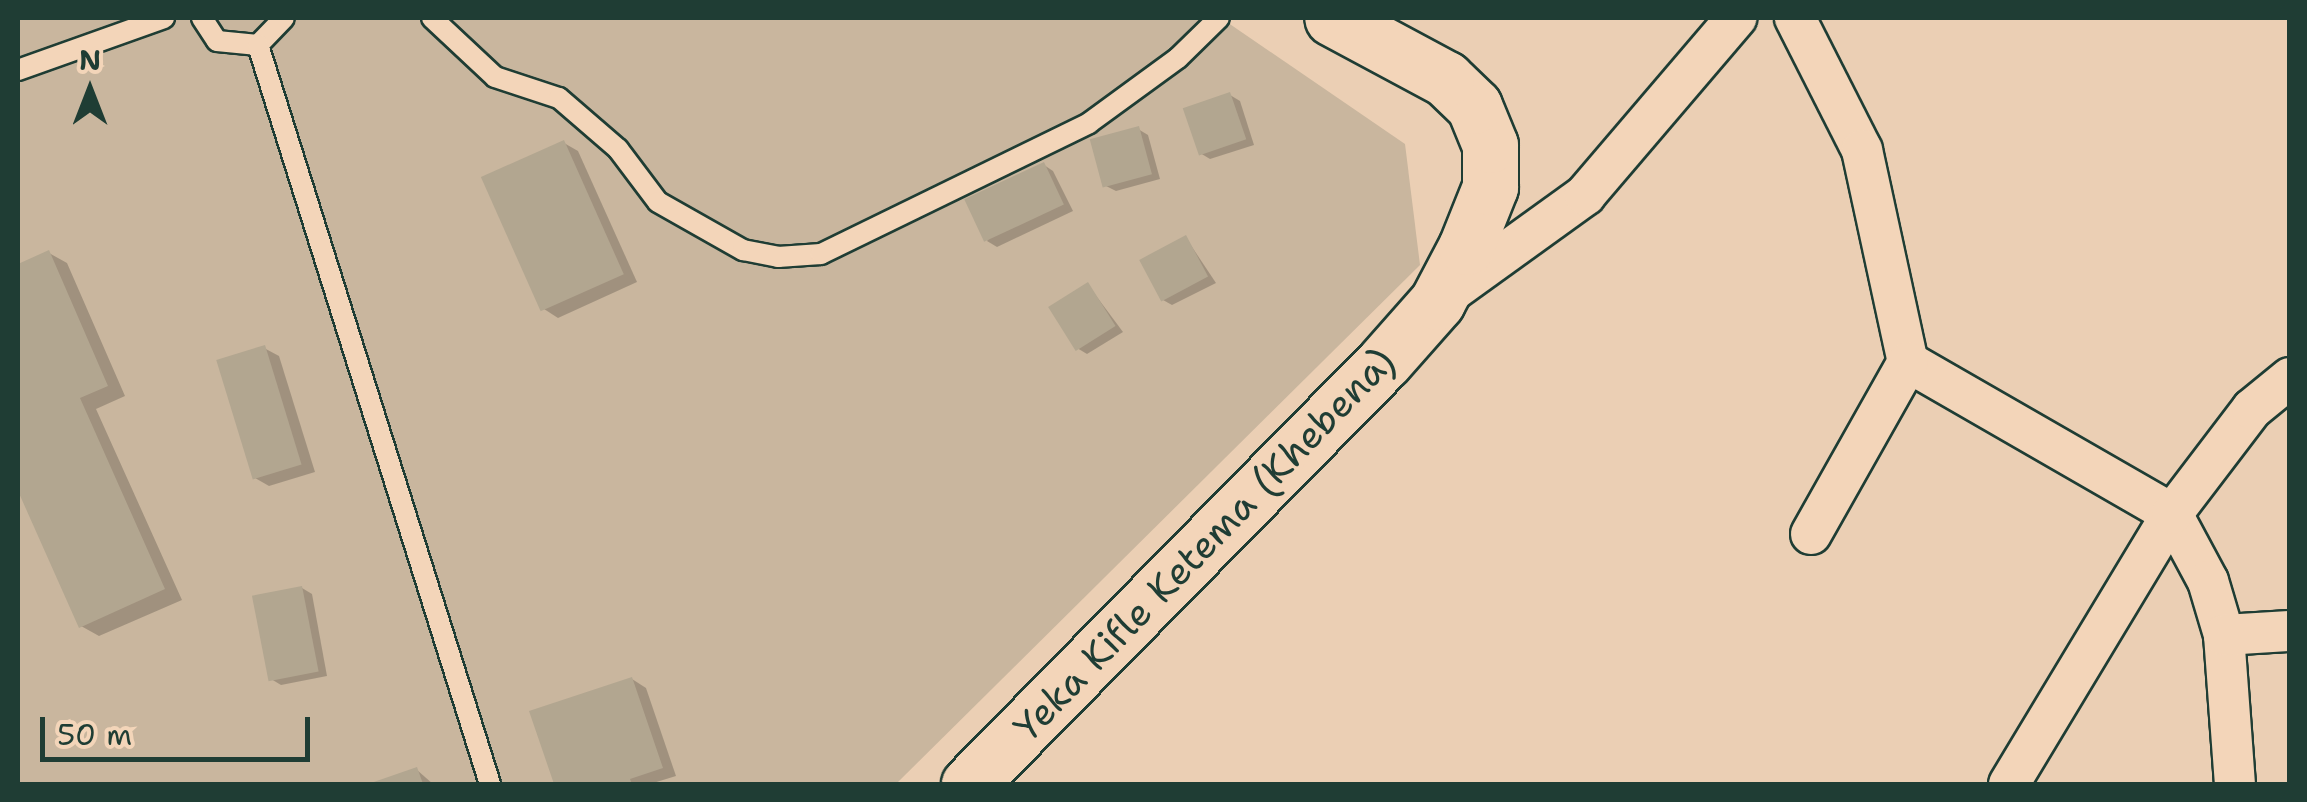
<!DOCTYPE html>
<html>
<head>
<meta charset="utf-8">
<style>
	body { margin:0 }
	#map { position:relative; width:2307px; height:802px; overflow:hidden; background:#ebcfb4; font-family:"Shantell Sans",sans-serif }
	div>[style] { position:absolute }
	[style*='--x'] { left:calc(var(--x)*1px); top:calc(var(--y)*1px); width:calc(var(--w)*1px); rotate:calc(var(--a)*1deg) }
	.green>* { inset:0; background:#c9b69e }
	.shadow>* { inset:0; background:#0003 }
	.building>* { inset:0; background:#b2a690; transform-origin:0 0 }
	.roads { filter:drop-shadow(2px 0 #1f3d34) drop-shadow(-2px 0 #1f3d34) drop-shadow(0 2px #1f3d34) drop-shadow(0 -2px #1f3d34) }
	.service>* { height:20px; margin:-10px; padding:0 10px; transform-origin:10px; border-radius:10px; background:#f3d5b9 }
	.minor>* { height:40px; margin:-20px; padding:0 20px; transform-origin:20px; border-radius:20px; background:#f3d5b9 }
	.secondary>* { height:55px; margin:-27.5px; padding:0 27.5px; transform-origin:27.5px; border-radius:27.5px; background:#f3d5b9 }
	span { translate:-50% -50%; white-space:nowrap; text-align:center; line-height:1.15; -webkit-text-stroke:9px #f3d5b9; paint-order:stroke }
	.street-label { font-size:38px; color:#1f3d34 }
	.frame { position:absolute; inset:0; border:20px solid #1f3d34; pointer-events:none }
	.north { position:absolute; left:40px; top:40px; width:100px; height:100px; -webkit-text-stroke:8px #f3d5b9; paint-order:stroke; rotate:0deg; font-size:28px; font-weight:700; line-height:40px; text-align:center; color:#1f3d34 }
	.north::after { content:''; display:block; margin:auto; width:35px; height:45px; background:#1f3d34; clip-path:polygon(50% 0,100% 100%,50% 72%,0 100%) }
	.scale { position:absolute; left:40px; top:717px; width:270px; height:45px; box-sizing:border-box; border:5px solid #1f3d34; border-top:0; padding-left:12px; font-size:30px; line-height:35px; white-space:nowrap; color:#1f3d34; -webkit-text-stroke:8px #f3d5b9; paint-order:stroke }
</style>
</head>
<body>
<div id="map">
	<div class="green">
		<div style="clip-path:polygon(18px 18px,1221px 18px,1405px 144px,1420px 265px,896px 784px,18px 784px)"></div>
	</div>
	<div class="shadow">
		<div style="clip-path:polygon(1230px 95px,1240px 101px,1254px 145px,1210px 159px,1200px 153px)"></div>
		<div style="clip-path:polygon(1138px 129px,1148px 135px,1160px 179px,1116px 191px,1106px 186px)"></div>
		<div style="clip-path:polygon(564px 143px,578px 151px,637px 282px,558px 318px,544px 309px)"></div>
		<div style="clip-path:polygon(1044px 165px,1053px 171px,1073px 211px,997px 247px,987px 241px)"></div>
		<div style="clip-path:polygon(1186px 238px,1216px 283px,1172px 305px,1163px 300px)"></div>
		<div style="clip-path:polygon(49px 253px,67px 263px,125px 396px,96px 409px,182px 600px,99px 636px,81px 626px,18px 484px,18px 266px)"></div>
		<div style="clip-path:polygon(1088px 285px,1123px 332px,1087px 354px,1077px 348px)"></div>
		<div style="clip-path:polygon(264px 348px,279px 356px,315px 472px,269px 486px,255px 478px)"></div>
		<div style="clip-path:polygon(302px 588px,312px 594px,327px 676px,281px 685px,271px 679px)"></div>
		<div style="clip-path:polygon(632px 679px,646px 688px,676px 776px,650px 784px,557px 784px,532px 712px)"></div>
		<div style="clip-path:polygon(417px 770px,433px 784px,374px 784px)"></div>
	</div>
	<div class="building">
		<div style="left:1230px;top:92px;width:50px;height:50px;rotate:71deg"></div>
		<div style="left:1139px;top:126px;width:50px;height:51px;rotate:75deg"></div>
		<div style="left:564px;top:140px;width:147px;height:91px;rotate:66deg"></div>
		<div style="left:1044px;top:162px;width:47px;height:88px;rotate:65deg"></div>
		<div style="left:1186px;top:235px;width:47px;height:53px;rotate:62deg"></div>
		<div style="clip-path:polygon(49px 250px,108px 386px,80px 398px,165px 589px,79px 628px,18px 491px,18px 264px)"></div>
		<div style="left:1088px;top:282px;width:52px;height:47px;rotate:58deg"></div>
		<div style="left:265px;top:345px;width:125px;height:51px;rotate:73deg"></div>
		<div style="left:302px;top:586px;width:87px;height:51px;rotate:79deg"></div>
		<div style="clip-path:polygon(632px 677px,663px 768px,630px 779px,632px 784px,554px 784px,529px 711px)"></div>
		<div style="clip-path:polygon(417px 767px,423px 784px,368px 784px)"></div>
	</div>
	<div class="roads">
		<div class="service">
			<div style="--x:202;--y:18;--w:27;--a:57"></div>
			<div style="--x:217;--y:41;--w:41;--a:5.6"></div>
			<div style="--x:258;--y:45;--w:37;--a:-46"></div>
			<div style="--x:432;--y:18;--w:86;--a:43.1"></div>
			<div style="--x:495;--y:77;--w:67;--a:18.2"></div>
			<div style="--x:559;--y:98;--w:78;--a:40.8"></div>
			<div style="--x:618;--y:149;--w:66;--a:53"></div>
			<div style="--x:658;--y:202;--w:98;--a:29.5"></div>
			<div style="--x:743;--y:250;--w:36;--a:11"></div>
			<div style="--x:778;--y:257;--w:43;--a:-4"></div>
			<div style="--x:821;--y:254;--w:298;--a:-26"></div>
			<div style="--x:1089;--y:123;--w:110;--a:-36.1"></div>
			<div style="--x:1178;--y:58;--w:57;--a:-44.3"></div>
			<div style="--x:258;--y:45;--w:775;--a:72.57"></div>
			<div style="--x:18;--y:70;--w:155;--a:-19.6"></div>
		</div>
		<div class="minor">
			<div style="--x:1795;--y:18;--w:148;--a:63.1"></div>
			<div style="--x:1862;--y:150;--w:217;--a:77.8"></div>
			<div style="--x:1908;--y:362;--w:305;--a:29.9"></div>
			<div style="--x:2172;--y:514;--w:76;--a:61.8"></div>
			<div style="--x:2208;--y:581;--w:56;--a:73.5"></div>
			<div style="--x:2224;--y:635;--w:149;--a:85.8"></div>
			<div style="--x:1441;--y:299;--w:178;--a:-35.8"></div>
			<div style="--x:1585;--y:195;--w:233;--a:-49.5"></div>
			<div style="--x:1811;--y:534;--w:197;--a:-60.6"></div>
			<div style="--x:2224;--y:635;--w:66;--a:-3.5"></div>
			<div style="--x:2009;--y:784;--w:315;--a:-58.9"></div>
			<div style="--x:2172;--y:514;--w:132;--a:-52.7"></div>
			<div style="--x:2252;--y:409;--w:49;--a:-39.2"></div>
		</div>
		<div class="secondary">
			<div style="--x:969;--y:784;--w:592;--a:-45.48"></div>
			<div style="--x:1384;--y:362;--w:80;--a:-48.5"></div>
			<div style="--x:1437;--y:302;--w:62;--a:-62.2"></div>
			<div style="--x:1466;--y:247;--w:65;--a:-68.2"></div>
			<div style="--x:1490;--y:187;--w:42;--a:-90"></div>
			<div style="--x:1490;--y:145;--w:42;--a:-112.3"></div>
			<div style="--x:1474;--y:106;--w:39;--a:-136"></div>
			<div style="--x:1446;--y:79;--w:129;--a:-151.8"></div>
		</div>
	</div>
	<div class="street-label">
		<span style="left:1204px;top:544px;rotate:-46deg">Yeka Kifle Ketema (Khebena)</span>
	</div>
	<div class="frame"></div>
	<div class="north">N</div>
	<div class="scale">50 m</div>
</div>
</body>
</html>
